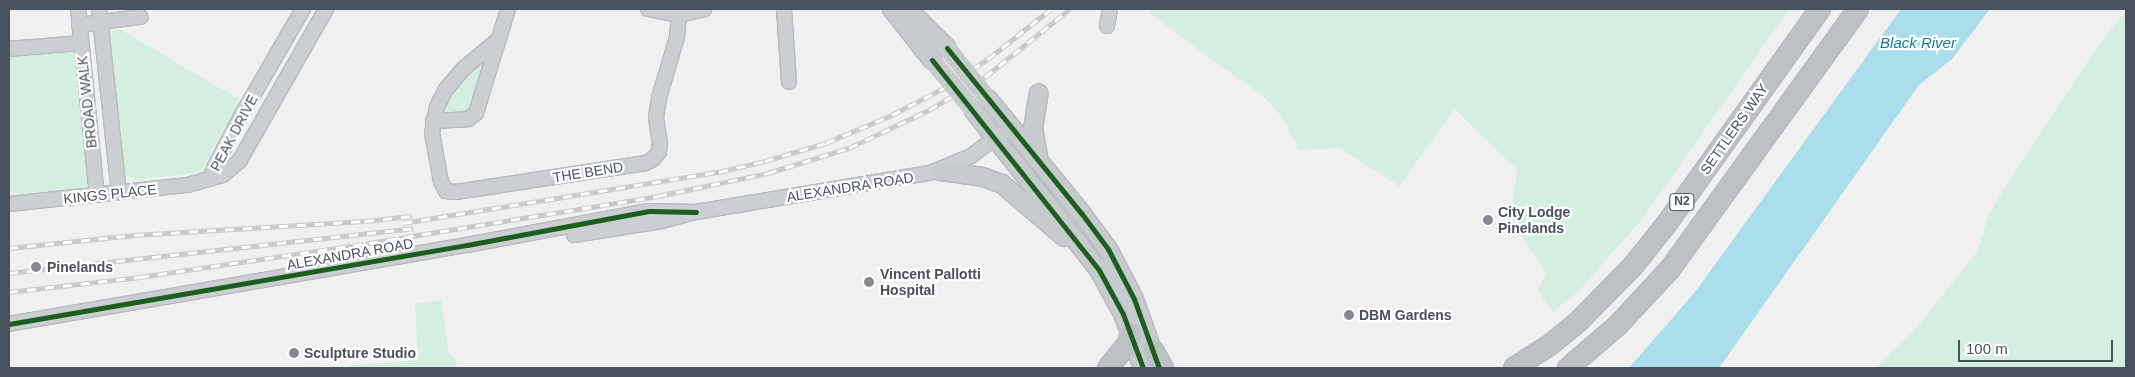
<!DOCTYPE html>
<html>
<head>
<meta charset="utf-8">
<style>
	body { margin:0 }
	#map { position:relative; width:2135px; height:377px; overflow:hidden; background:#f0f0f0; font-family:Helvetica,sans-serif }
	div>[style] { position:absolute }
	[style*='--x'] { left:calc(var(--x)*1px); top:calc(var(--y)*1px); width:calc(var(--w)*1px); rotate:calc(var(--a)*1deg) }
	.green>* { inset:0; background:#d4efdf }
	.water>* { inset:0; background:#aadeec }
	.roads { filter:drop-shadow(1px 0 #b5babf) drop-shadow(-1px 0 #b5babf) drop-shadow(0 1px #b5babf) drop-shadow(0 -1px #b5babf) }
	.minor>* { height:14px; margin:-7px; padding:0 7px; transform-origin:7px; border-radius:7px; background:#cccfd1 }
	.major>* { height:18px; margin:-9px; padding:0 9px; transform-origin:9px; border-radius:9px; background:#c7cbce }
	.highway>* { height:20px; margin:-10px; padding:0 10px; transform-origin:10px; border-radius:10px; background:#bcc1c6 }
	.rail>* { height:5px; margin-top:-2.5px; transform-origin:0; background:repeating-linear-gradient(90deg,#fff 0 9px,#c6c8ca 0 18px); box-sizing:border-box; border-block:1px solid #c6c8ca }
	.major-bridge>* { height:18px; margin:-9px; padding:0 9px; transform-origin:9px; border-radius:9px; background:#c7cbce }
	.cycleway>* { height:5px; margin:-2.5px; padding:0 2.5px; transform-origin:2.5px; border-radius:2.5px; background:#1b5e20 }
	.dots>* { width:14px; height:14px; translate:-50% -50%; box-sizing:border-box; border:2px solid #fff; border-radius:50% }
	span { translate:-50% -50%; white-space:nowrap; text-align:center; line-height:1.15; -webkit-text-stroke:4.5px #fff; paint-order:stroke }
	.shield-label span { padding:1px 4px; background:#fff; border:1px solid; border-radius:4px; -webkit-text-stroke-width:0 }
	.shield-label { font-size:12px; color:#47525c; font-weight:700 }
	.street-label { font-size:14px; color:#47525c }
	.poi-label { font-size:14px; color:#47525c; font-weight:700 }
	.left { translate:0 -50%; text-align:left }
	.water-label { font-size:15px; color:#0e7c99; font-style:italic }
	.frame { position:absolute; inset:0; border:10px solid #47525c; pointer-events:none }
	.scale { position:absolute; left:1958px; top:340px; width:155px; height:22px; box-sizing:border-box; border:2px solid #47525c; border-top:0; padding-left:6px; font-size:15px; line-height:18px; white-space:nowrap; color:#47525c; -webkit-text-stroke:4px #fff; paint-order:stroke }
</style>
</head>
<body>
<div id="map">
	<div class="green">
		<div style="clip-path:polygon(1151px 9px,1789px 9px,1643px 218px,1578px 292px,1552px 312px,1538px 291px,1546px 272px,1510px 220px,1517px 170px,1455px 109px,1399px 186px,1340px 148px,1298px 150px,1282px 117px,1265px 98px,1150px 14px)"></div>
		<div style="clip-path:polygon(2126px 11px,2126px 368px,1876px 368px,1914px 331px,1977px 252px,1989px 214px,2011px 178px,2097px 47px)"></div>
		<div style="clip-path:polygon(121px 30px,240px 100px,203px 168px,194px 173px,136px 180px,125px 175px,120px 166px,106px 36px,109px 31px)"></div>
		<div style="clip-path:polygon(69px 49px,78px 55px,90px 179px,87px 185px,79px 189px,17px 194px,10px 191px,9px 54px)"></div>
		<div style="clip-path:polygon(488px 57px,468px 115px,442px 113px,442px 107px,458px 80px)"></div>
		<div style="clip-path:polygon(441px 300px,449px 355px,455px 359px,457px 368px,347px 368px,347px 366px,418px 360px,415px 304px)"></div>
	</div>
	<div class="water">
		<div style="clip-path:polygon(1901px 9px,1990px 9px,1952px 59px,1919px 85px,1719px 368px,1629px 368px,1695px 292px)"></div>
	</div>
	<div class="roads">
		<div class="minor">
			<div style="--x:78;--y:9;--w:187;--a:84.2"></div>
			<div style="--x:99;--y:9;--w:184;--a:83.8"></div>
			<div style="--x:648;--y:9;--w:32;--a:11"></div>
			<div style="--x:679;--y:15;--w:26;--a:-13"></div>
			<div style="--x:784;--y:9;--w:73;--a:86.1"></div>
			<div style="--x:79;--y:25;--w:62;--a:-7.5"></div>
			<div style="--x:1107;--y:26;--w:17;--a:-80"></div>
			<div style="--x:499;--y:39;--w:47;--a:140.2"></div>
			<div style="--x:463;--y:69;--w:26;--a:130"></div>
			<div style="--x:446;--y:89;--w:20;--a:117"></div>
			<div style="--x:437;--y:107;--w:26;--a:101"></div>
			<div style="--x:432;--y:133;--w:50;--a:79.6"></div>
			<div style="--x:441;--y:182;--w:10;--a:61"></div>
			<div style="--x:446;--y:191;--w:10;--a:6"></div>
			<div style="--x:456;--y:192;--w:192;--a:-8.7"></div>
			<div style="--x:646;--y:163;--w:8;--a:-30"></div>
			<div style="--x:653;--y:159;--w:9;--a:-49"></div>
			<div style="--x:659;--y:152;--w:9;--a:-84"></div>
			<div style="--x:660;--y:143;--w:26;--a:-99"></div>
			<div style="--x:656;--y:117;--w:19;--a:-81"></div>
			<div style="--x:659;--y:98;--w:64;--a:-73.6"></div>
			<div style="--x:677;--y:37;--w:22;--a:-85"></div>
			<div style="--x:9;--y:49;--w:72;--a:-4.8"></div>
			<div style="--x:433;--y:121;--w:35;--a:-3"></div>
			<div style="--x:468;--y:119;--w:10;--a:-37"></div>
			<div style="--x:476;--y:113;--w:109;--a:-72.9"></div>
			<div style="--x:210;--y:179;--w:12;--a:-70"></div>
			<div style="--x:214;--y:168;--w:56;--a:-62.5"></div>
			<div style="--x:240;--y:118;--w:126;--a:-60"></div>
			<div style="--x:9;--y:204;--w:180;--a:-6.1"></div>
			<div style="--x:188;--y:185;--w:36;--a:-16"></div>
			<div style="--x:223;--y:175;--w:23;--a:-41"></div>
			<div style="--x:240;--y:160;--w:174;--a:-60.3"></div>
			<div style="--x:574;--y:235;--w:89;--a:-9"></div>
			<div style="--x:662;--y:221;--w:35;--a:-15"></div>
			<div style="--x:696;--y:212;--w:237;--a:-9.5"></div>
			<div style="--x:930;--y:173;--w:44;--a:-22.5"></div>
			<div style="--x:971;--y:156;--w:40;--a:-37"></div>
			<div style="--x:9;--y:324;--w:465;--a:-9.8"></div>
			<div style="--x:467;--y:245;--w:185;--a:-10.6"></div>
			<div style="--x:649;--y:211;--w:47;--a:1.2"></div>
		</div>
		<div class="major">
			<div style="--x:892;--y:9;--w:65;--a:51.9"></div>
			<div style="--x:908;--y:9;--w:55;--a:45"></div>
			<div style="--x:988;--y:99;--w:149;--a:50.7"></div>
			<div style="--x:1082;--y:214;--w:44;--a:53.4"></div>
			<div style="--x:1108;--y:249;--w:56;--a:62.5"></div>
			<div style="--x:1134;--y:299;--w:69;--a:70.5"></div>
			<div style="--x:974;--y:111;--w:202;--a:51.8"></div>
			<div style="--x:1099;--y:270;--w:50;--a:61.4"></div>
			<div style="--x:1123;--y:314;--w:58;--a:69.7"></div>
			<div style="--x:1038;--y:156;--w:27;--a:-100"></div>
			<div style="--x:1033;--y:129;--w:36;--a:-81"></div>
			<div style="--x:941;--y:171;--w:42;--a:8.1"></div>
			<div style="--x:983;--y:177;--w:20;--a:20"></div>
			<div style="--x:1002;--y:184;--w:82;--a:40.5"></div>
		</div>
		<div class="highway">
			<div style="--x:1153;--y:350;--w:21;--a:61"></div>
			<div style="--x:1108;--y:368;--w:32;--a:-51"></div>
			<div style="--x:1128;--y:343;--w:10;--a:-73"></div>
			<div style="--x:1514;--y:368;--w:44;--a:-33"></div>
			<div style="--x:1551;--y:344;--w:36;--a:-39"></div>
			<div style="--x:1579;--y:321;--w:77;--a:-45.5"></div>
			<div style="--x:1633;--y:266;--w:56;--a:-51.5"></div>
			<div style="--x:1668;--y:222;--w:262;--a:-54.5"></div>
			<div style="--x:1568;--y:368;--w:66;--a:-40.7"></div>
			<div style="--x:1618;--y:325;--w:76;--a:-47.1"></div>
			<div style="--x:1670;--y:269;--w:321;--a:-54.1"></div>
		</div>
	</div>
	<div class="rail">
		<div style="--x:403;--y:223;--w:320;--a:-9.2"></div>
		<div style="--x:719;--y:172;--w:47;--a:-13.4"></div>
		<div style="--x:765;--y:161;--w:64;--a:-16.4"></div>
		<div style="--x:826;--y:143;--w:72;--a:-23"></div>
		<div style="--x:892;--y:115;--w:56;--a:-27.5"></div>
		<div style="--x:942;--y:89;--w:55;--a:-33.1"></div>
		<div style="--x:988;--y:59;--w:80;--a:-38.4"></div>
		<div style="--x:9;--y:248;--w:127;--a:-5.9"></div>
		<div style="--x:135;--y:235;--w:230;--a:-3.5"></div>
		<div style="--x:365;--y:221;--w:47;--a:-6.1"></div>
		<div style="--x:9;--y:273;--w:407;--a:-6.3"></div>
		<div style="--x:9;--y:292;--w:132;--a:-6.5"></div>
		<div style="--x:140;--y:277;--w:232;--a:-8.4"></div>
		<div style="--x:369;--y:243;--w:293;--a:-9.2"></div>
		<div style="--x:658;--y:196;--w:112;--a:-11.8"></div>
		<div style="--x:768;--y:173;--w:85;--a:-17.2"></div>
		<div style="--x:849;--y:148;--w:89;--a:-25.4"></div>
		<div style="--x:929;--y:110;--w:65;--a:-30.5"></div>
		<div style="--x:985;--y:77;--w:109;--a:-38.7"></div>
	</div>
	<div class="major-bridge">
		<div style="--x:947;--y:48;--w:65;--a:51.2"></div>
		<div style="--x:932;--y:60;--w:66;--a:50.5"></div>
	</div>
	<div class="cycleway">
		<div style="--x:947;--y:48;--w:214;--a:50.9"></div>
		<div style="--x:1082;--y:214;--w:44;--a:53.4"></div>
		<div style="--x:1108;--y:249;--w:56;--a:62.5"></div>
		<div style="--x:1134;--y:299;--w:73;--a:70.1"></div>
		<div style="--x:932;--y:60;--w:268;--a:51.5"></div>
		<div style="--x:1099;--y:270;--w:50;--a:61.4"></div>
		<div style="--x:1123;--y:314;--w:58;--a:69.7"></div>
		<div style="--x:9;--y:324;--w:465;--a:-9.8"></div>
		<div style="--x:467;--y:245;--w:185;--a:-10.6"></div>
		<div style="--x:649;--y:211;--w:47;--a:1.2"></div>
	</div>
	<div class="dots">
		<div style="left:1488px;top:220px;background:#828990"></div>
		<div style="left:36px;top:267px;background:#828990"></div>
		<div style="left:869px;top:282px;background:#828990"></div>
		<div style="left:1349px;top:315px;background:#828990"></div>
		<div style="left:294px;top:353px;background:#828990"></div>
	</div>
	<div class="shield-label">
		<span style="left:1682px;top:202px">N2</span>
	</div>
	<div class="street-label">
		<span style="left:87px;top:102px;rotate:-96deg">BROAD WALK</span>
		<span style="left:1734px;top:129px;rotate:-55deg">SETTLERS WAY</span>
		<span style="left:234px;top:133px;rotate:-62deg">PEAK DRIVE</span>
		<span style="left:588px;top:172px;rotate:-9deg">THE BEND</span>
		<span style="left:850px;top:187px;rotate:-9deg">ALEXANDRA ROAD</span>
		<span style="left:110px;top:194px;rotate:-6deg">KINGS PLACE</span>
		<span style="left:350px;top:254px;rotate:-10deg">ALEXANDRA ROAD</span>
	</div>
	<div class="poi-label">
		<span class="left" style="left:1498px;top:220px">City Lodge<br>Pinelands</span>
		<span class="left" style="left:47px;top:267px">Pinelands</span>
		<span class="left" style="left:880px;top:282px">Vincent Pallotti<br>Hospital</span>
		<span class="left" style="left:1359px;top:315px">DBM Gardens</span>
		<span class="left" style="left:304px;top:353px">Sculpture Studio</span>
	</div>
	<div class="water-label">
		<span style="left:1918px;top:43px">Black River</span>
	</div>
	<div class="frame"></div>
	<div class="scale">100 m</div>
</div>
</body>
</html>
